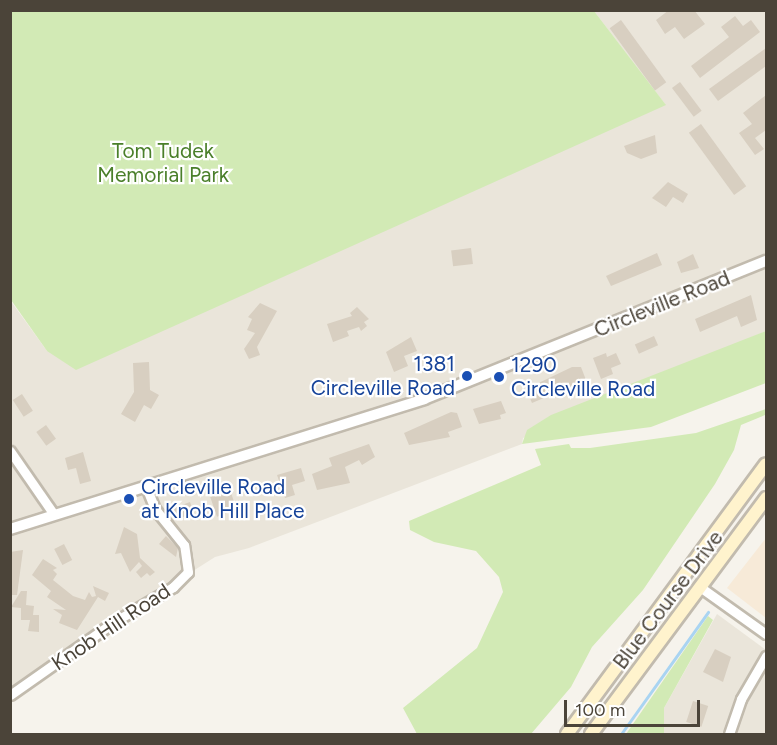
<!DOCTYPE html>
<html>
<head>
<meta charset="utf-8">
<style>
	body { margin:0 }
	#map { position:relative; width:777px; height:745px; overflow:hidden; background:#f6f3ec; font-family:Figtree,sans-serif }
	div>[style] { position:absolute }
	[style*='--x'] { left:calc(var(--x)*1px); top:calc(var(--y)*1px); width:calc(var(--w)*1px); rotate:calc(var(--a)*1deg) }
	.residential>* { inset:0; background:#eae5da }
	.commercial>* { inset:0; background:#f7ead8 }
	.green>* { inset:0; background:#d2eab5 }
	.stream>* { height:3px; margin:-1.5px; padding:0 1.5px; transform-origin:1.5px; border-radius:1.5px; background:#a9d4f2 }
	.building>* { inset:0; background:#d8cfc1; transform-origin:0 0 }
	.roads { filter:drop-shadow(2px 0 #c2bbae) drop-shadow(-2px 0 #c2bbae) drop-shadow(0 2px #c2bbae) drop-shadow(0 -2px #c2bbae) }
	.minor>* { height:9px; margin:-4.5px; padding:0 4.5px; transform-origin:4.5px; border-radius:4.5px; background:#fff }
	.tertiary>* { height:10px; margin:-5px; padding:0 5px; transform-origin:5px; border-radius:5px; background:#fff }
	.secondary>* { height:12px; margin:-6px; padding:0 6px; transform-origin:6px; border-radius:6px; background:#fff3cd }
	.dots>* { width:16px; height:16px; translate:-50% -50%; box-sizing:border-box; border:3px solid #fff; border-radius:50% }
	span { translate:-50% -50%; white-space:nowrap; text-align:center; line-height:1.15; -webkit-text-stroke:4.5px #fff; paint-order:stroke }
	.park-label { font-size:21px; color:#4a7f2a }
	.street-label { font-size:21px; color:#4b4439 }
	.transit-label { font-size:21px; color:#164399 }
	.right { translate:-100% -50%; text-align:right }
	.left { translate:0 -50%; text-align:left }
	.frame { position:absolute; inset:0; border:12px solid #4b4439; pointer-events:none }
	.scale { position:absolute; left:564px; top:700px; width:136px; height:27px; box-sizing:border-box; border:3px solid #4b4439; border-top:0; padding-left:8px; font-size:18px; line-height:21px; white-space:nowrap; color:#4b4439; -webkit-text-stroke:4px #fff; paint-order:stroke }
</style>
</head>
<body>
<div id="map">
	<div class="residential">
		<div style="clip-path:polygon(594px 11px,766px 11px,766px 331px,523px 438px,522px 444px,249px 548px,215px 557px,11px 687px,10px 300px,47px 351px,665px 104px)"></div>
		<div style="clip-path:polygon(717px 614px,766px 650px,766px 734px,664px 734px,664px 708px)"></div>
	</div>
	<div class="commercial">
		<div style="clip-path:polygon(766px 538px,766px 618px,727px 588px)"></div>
	</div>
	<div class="green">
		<div style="clip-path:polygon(10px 11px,594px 11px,666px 105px,76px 370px,47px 351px,11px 300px)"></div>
		<div style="clip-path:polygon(766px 331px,766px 383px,651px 427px,522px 444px,527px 430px,551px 415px)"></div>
		<div style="clip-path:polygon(766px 409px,765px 415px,741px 425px,734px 450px,715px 484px,643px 590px,592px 647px,571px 687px,531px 734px,417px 734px,403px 708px,477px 648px,503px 592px,499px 577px,476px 551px,434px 542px,410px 530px,409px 521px,541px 465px,535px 449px,569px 444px,571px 448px,590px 448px,696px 433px)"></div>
		<div style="clip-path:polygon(708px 616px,713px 620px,664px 708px,664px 734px,626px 734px)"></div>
	</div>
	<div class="stream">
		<div style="--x:621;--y:734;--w:150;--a:-54.5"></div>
	</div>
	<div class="building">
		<div style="clip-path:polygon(669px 10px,694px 10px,705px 24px,684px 39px,675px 27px,665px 34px,656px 20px)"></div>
		<div style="clip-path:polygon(735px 16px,743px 26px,751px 20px,760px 32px,700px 78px,691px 66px,729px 37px,721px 27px)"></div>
		<div style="left:621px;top:20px;width:77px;height:14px;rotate:54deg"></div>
		<div style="clip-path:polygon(766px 48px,766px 66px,718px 101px,709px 89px)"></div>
		<div style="left:680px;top:82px;width:36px;height:10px;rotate:53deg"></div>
		<div style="clip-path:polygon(766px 95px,766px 130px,755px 138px,764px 149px,755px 155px,739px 133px,752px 124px,743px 113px)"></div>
		<div style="left:701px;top:124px;width:77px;height:15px;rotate:54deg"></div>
		<div style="clip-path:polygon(655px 135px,657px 153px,641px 159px,627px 153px,624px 146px)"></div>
		<div style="clip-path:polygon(668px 182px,688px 194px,683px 203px,673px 197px,666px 207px,652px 198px)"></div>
		<div style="left:471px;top:248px;width:16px;height:20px;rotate:83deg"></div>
		<div style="clip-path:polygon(657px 253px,662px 265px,611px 286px,606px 276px)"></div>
		<div style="clip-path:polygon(693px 254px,699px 268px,681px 273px,677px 262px)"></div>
		<div style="clip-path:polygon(751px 295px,757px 320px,741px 327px,737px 316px,700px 332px,695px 319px)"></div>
		<div style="clip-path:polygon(260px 303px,277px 311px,257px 347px,260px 355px,249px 359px,244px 349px,255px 333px,247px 330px,252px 319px,248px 317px)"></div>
		<div style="clip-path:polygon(357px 307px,369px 319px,364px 322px,367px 326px,361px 331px,359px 327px,347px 331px,349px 336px,333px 342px,327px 324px,352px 316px,350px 313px)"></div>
		<div style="left:654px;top:336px;width:10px;height:21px;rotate:66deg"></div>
		<div style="clip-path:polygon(411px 337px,417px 351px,404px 356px,408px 366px,394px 372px,386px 352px)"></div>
		<div style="clip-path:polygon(606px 353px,607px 357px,616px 353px,621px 364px,611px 368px,613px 374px,601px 379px,593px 358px)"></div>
		<div style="clip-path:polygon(149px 362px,150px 390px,159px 395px,151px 409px,144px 405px,135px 422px,121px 414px,134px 392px,133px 363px)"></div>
		<div style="clip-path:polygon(572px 367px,581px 367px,586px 380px,532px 403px,526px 389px)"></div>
		<div style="left:22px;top:394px;width:20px;height:11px;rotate:57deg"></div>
		<div style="clip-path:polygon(501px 401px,506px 413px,500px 415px,501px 419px,479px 424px,473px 409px)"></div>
		<div style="clip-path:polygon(451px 412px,457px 413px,462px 427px,448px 432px,450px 437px,409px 445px,404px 433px)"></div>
		<div style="left:46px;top:425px;width:17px;height:12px;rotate:54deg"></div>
		<div style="clip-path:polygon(369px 444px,375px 457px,362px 465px,359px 460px,345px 467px,350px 483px,317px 490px,312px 474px,332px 466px,329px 458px)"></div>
		<div style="clip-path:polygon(83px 452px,91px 481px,80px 484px,76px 468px,68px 470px,65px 458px)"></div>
		<div style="clip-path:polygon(301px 468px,305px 481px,292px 485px,295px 495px,285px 498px,277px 475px)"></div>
		<div style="left:230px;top:490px;width:21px;height:21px;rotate:71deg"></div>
		<div style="left:190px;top:502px;width:12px;height:22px;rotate:70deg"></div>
		<div style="clip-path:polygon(124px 527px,137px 534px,140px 558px,155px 572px,150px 576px,147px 573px,141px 578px,136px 572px,142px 566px,139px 562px,130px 572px,121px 553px,115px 554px)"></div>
		<div style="clip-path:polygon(166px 536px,178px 548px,176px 557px,159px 544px)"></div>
		<div style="left:64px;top:544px;width:18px;height:11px;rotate:63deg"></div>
		<div style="clip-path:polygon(23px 550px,17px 595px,10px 595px,10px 552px)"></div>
		<div style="clip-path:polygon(43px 559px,57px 568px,53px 570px,57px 574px,53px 580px,73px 596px,85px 600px,89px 592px,92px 597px,96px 596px,93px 586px,109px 593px,105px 601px,98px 597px,77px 630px,59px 623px,62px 615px,53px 609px,66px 610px,47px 597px,51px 591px,32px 575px)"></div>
		<div style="clip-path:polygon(21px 591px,27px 591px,26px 605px,34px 606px,33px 615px,39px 615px,39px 632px,28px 631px,30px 620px,21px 620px,21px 608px,11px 607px)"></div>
		<div style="clip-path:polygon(715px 649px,731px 657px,723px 682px,703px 672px)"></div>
		<div style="left:693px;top:701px;width:16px;height:22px;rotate:18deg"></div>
	</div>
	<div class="roads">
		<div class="minor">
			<div style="--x:10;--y:451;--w:75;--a:55.3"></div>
			<div style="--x:700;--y:587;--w:81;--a:35.5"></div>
			<div style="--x:10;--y:695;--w:127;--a:-35.1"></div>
			<div style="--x:114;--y:622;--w:69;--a:-30.7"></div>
			<div style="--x:173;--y:587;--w:21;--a:-45"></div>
			<div style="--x:188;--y:572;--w:27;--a:-98"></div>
			<div style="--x:184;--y:545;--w:46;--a:-128.9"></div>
			<div style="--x:155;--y:509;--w:24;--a:-112"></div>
			<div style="--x:729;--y:734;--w:37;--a:-71"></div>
			<div style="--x:741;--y:699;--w:50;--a:-59.8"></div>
		</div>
		<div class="tertiary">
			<div style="--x:10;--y:529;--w:434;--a:-17.4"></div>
			<div style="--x:424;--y:399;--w:369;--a:-22"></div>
		</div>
		<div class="secondary">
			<div style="--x:567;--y:734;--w:335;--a:-53.6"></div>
			<div style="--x:591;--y:734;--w:294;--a:-53.4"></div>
		</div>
	</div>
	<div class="dots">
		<div style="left:467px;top:376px;background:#1a4fb4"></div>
		<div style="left:499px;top:377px;background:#1a4fb4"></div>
		<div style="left:129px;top:499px;background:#1a4fb4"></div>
	</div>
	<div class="park-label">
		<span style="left:163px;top:163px">Tom Tudek<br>Memorial Park</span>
	</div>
	<div class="street-label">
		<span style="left:662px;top:304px;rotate:-22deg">Circleville Road</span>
		<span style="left:668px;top:600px;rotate:-53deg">Blue Course Drive</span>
		<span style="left:111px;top:627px;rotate:-34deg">Knob Hill Road</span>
	</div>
	<div class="transit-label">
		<span class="right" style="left:455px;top:376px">1381<br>Circleville Road</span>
		<span class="left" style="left:511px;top:377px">1290<br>Circleville Road</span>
		<span class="left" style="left:141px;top:499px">Circleville Road<br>at Knob Hill Place</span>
	</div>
	<div class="frame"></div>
	<div class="scale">100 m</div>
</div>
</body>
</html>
